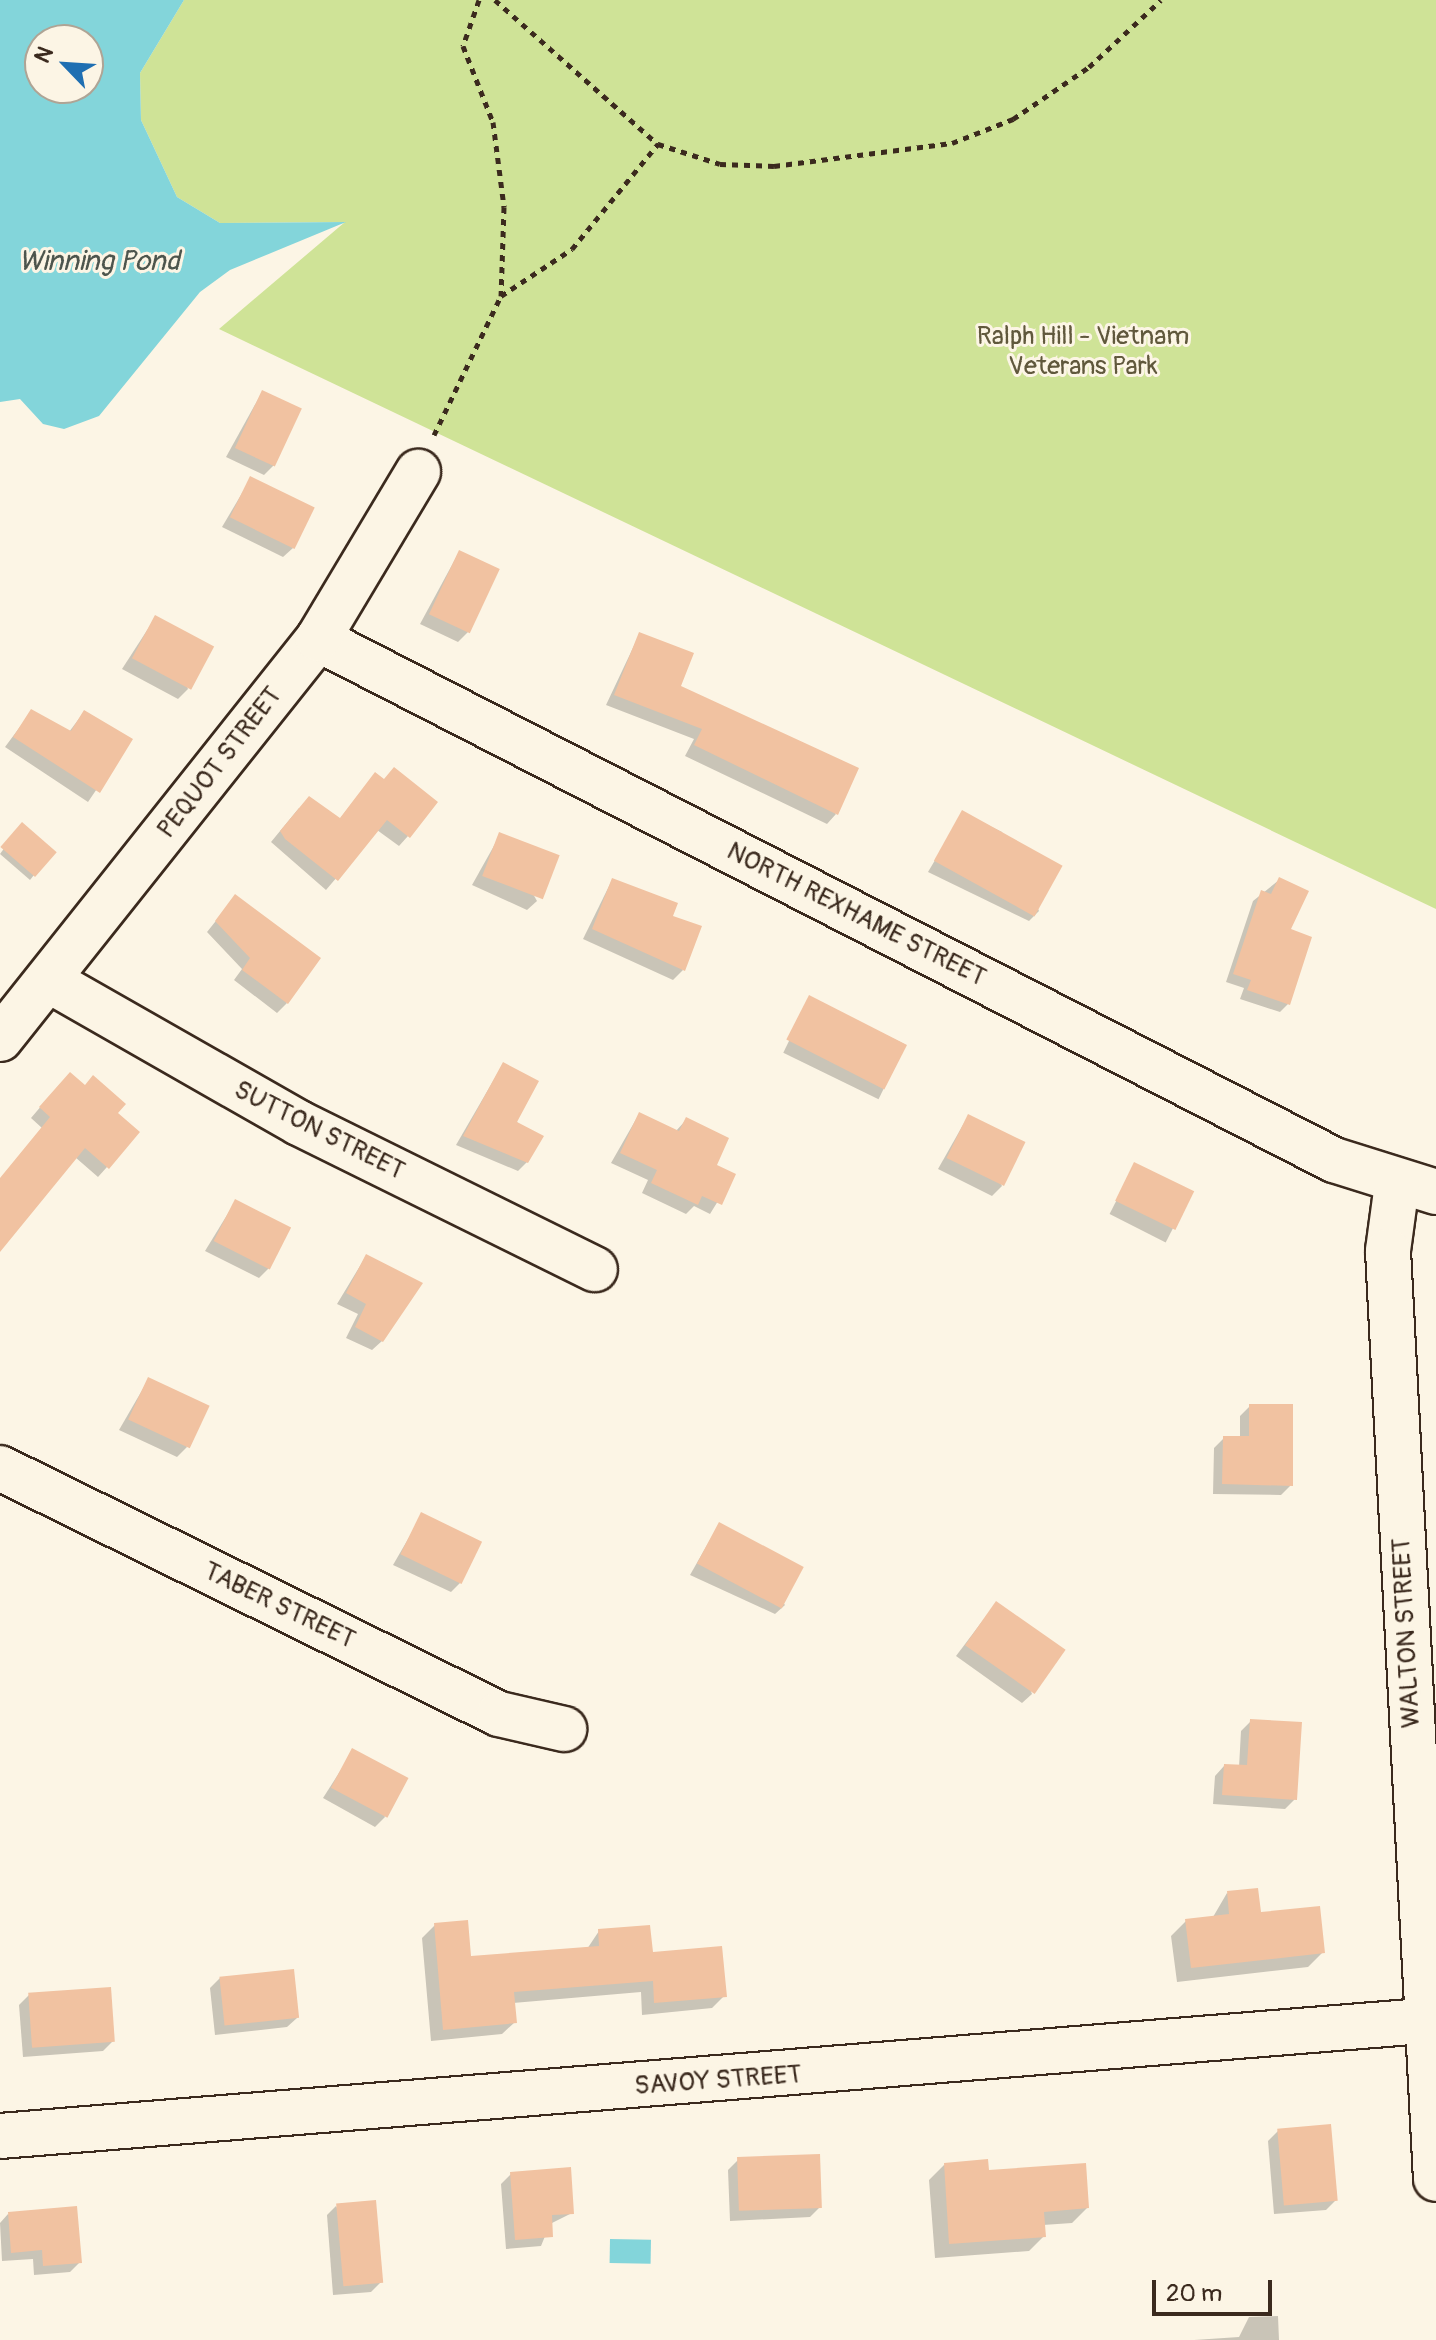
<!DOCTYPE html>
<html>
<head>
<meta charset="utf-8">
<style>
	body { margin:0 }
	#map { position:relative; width:1436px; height:2340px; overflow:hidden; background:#fcf5e5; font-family:Pangolin,sans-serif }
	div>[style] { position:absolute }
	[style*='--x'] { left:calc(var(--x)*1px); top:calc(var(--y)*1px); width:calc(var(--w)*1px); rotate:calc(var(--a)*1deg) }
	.green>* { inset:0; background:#cfe397 }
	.water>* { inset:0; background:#83d5da; transform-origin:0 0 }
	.shadow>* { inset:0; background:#0003; transform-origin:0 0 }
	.building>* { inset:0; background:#f1c2a1; transform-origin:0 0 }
	.path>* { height:5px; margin-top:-2.5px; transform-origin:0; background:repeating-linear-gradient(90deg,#3b2a1e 0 6px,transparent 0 12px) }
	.roads { filter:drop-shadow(2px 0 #3b2a1e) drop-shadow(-2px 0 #3b2a1e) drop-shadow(0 2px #3b2a1e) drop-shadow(0 -2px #3b2a1e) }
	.minor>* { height:44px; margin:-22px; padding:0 22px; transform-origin:22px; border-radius:22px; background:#fcf5e5 }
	span { translate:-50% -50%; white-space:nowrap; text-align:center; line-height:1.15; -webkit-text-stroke:6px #fcf5e5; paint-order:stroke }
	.park-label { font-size:26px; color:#60583c }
	.street-label { font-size:26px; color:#3b2a1e }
	.water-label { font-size:28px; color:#4d554d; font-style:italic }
	.north { position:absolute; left:24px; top:24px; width:80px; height:80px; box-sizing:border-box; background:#fcf5e5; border:2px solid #afa495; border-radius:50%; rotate:295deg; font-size:22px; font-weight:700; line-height:32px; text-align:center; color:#3b2a1e }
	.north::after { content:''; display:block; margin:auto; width:28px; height:36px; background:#1f6fb2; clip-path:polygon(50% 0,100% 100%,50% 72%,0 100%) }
	.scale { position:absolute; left:1152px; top:2280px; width:120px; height:36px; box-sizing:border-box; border:4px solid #3b2a1e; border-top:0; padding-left:10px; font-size:24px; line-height:28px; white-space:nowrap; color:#3b2a1e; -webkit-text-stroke:6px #fcf5e5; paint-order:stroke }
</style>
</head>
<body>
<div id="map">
	<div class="green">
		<div style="clip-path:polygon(184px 0,1436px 0,1436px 909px,219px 329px,345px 222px,220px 223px,177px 197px,141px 120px,140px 73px)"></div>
	</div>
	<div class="water">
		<div style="clip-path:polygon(evenodd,0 0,184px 0,140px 73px,141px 120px,177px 197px,220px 223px,346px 222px,230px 270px,200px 292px,99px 416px,64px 429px,43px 424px,20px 399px,0 402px,0 0,40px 40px,88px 40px,88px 88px,40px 88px,40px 40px)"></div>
		<div style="left:610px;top:2239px;width:41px;height:24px;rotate:1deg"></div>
	</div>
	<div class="shadow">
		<div style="clip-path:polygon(262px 392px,274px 465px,264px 475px,226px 457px)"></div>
		<div style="clip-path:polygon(251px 478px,293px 548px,283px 557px,222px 527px)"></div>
		<div style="clip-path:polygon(459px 552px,468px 632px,458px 642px,420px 624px)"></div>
		<div style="clip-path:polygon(155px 618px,188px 689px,178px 699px,122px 669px)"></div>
		<div style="clip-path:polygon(639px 635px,678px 687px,836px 814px,827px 824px,685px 756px,694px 739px,606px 705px)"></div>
		<div style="clip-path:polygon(31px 712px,69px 732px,84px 712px,130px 740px,88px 802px,5px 747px)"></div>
		<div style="clip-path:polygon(383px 781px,408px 836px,399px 846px,377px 830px,326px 890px,271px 842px,299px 808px,339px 820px,366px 785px)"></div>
		<div style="clip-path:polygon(963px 813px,1002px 832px,1039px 911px,1029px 921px,928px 872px)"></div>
		<div style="clip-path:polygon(18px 829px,34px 875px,30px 880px,0 854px)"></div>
		<div style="clip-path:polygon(500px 835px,537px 901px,527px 910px,472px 885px)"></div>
		<div style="clip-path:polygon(612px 880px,683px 970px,673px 980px,583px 939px)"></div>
		<div style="clip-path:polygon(1279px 880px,1288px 931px,1288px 1004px,1280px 1012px,1240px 999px,1244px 988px,1226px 982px,1253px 901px)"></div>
		<div style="clip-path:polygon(235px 897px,287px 1003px,277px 1013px,234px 980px,242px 969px,207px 932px)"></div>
		<div style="left:810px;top:998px;width:106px;height:61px;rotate:26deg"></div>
		<div style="clip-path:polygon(503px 1064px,527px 1162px,518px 1171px,456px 1145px)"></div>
		<div style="clip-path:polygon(60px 1084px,115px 1113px,107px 1167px,98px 1177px,75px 1157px,0 1249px,0 1179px,42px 1128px,31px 1118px)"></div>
		<div style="clip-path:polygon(639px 1114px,675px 1132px,686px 1120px,714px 1166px,734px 1175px,710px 1214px,694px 1206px,686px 1214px,642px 1193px,648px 1180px,611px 1163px)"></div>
		<div style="clip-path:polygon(968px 1116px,1002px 1186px,992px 1196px,938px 1169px)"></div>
		<div style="left:1135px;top:1164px;width:63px;height:56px;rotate:27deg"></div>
		<div style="clip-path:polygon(235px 1202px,269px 1268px,259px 1278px,205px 1251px)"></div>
		<div style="clip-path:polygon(366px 1256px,382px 1341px,372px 1350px,346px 1338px,358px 1314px,337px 1304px)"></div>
		<div style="clip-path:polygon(148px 1380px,187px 1447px,177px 1457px,119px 1430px)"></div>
		<div style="clip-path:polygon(1250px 1406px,1291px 1485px,1281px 1495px,1213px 1494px,1214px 1448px,1224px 1438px,1240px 1438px,1240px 1416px)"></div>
		<div style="clip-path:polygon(422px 1515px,461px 1582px,451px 1592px,393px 1565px)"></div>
		<div style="clip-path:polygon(719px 1524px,785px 1605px,775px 1614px,690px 1575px)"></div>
		<div style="clip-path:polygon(996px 1603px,1032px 1694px,1022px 1703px,956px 1656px)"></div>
		<div style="clip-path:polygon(1251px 1721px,1295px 1799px,1285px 1809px,1213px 1804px,1215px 1776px,1224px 1766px,1239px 1767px,1241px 1731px)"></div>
		<div style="clip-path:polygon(353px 1751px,385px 1817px,375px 1827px,323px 1798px)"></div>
		<div style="clip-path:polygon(1227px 1893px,1259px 1915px,1323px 1952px,1308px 1967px,1177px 1982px,1171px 1936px,1186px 1921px,1213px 1917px)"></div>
		<div style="clip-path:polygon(435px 1925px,469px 1959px,587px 1949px,599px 1931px,724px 1996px,712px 2008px,642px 2015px,641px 1992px,513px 2003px,515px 2022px,502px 2034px,431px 2041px,422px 1938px)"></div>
		<div style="clip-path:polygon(220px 1978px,297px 2018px,287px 2027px,215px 2035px,210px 1988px)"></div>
		<div style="clip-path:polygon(29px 1995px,113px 2041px,103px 2051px,23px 2057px,19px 2005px)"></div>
		<div style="clip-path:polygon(1278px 2131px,1336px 2200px,1326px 2210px,1274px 2214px,1268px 2141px)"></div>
		<div style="clip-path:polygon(738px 2160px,820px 2207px,810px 2217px,730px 2221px,728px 2170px)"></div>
		<div style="clip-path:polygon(944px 2165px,1087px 2208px,1072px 2223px,1043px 2225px,1044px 2236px,1029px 2251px,935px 2258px,929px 2180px)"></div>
		<div style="clip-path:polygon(511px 2174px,572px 2213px,550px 2224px,541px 2246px,506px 2249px,501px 2184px)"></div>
		<div style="clip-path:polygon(336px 2206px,381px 2282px,371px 2292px,333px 2295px,327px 2215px)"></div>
		<div style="clip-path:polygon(8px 2214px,80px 2262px,70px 2272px,34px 2275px,33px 2259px,2px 2261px,0 2223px)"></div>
		<div style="clip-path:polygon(1278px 2316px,1279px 2340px,1194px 2340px,1239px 2337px,1249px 2317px)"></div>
	</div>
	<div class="building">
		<div style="left:262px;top:390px;width:44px;height:64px;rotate:25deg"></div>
		<div style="left:250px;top:476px;width:72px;height:46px;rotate:26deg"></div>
		<div style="left:459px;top:550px;width:45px;height:71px;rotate:25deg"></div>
		<div style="left:155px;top:615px;width:67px;height:49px;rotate:28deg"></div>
		<div style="clip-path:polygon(639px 632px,694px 653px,681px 686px,859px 768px,838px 815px,694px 745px,702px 729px,614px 695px)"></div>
		<div style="clip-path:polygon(31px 709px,71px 731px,84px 710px,133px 739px,100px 793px,13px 737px)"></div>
		<div style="clip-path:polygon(394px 767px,438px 802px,410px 838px,387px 820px,338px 881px,285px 839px,280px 831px,309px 796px,340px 818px,375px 772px,384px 779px)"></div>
		<div style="left:962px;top:810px;width:115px;height:58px;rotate:29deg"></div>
		<div style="left:22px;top:822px;width:46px;height:33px;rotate:41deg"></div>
		<div style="left:499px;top:832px;width:65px;height:47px;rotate:21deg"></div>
		<div style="clip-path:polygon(1279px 877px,1309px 891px,1291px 929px,1312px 937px,1290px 1005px,1247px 990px,1251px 980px,1233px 974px,1261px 890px,1271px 894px)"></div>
		<div style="clip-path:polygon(612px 878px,678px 903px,673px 916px,702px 926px,685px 971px,592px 929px)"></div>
		<div style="clip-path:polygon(235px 894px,321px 958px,288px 1004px,242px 970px,250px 958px,215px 921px)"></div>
		<div style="left:809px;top:995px;width:110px;height:50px;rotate:27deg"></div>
		<div style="clip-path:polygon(503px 1062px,539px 1081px,517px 1122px,544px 1136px,528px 1163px,463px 1136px)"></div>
		<div style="clip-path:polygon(70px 1072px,85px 1085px,93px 1075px,126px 1104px,118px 1113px,140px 1132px,109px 1169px,85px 1148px,0 1252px,0 1178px,50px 1117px,39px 1107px)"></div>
		<div style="clip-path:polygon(639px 1112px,679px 1131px,686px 1117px,729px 1138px,717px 1165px,736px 1174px,722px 1205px,702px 1196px,698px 1205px,651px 1183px,657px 1170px,620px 1153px)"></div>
		<div style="left:968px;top:1114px;width:64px;height:49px;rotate:26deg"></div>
		<div style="left:1134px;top:1162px;width:67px;height:43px;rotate:26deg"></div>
		<div style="left:235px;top:1199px;width:63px;height:47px;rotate:27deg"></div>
		<div style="clip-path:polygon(366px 1254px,423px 1283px,383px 1342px,355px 1327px,366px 1304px,346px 1293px)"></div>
		<div style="left:148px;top:1377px;width:68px;height:47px;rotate:25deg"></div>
		<div style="clip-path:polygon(1249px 1404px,1293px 1404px,1293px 1486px,1222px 1484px,1223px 1436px,1249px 1436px)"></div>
		<div style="left:421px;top:1512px;width:68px;height:47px;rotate:26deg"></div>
		<div style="left:719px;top:1522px;width:96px;height:47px;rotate:28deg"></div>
		<div style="left:996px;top:1601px;width:85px;height:54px;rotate:35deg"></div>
		<div style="clip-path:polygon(1250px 1719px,1302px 1722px,1297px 1800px,1222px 1795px,1224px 1764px,1247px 1765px)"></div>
		<div style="left:352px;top:1748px;width:64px;height:45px;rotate:28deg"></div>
		<div style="clip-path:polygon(1258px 1888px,1261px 1912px,1320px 1906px,1325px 1953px,1191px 1968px,1185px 1919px,1229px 1914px,1227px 1891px)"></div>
		<div style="clip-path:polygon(468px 1920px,471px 1956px,599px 1946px,598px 1929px,650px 1925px,653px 1952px,722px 1946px,727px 1997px,654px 2003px,653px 1981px,514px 1992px,517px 2023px,443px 2030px,434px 1923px)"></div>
		<div style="left:294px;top:1969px;width:49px;height:75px;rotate:84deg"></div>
		<div style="left:111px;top:1987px;width:55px;height:83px;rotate:86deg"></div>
		<div style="left:1331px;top:2124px;width:77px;height:54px;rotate:85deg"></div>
		<div style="left:820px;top:2154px;width:54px;height:83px;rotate:88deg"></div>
		<div style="clip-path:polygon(988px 2159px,989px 2170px,1086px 2163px,1089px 2208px,1044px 2212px,1046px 2237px,949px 2244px,944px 2163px)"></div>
		<div style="clip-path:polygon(571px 2167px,574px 2214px,552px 2215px,553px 2237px,515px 2240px,510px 2172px)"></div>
		<div style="left:376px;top:2200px;width:83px;height:40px;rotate:85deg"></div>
		<div style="clip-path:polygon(77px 2206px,82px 2263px,43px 2266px,42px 2250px,11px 2253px,8px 2212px)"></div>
	</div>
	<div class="path">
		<div style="--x:479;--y:0;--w:49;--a:109.2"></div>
		<div style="--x:463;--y:46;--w:82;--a:68.5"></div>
		<div style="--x:493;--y:122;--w:86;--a:82.6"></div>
		<div style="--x:504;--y:207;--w:89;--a:91.9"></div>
		<div style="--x:495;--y:0;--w:217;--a:41.5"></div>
		<div style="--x:658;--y:144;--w:65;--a:17.9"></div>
		<div style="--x:720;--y:164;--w:54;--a:2.1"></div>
		<div style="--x:774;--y:166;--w:179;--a:-7.4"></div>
		<div style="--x:952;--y:143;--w:66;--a:-21.5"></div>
		<div style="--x:1013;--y:119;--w:92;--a:-34.4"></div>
		<div style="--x:1089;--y:67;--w:98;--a:-42.9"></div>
		<div style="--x:434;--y:435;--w:154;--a:-64.3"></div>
		<div style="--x:501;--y:296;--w:85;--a:-33.5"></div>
		<div style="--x:572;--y:249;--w:136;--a:-50.7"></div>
	</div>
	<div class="roads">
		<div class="minor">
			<div style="--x:318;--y:639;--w:1142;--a:27.15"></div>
			<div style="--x:1334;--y:1160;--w:107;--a:17.4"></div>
			<div style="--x:50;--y:981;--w:287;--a:29.7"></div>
			<div style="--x:299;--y:1123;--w:330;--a:26.3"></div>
			<div style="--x:0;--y:1039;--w:511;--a:-51.52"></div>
			<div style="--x:318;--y:639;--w:195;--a:-59.1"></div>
			<div style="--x:1397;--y:1184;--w:68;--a:97.7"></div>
			<div style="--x:1388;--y:1251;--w:929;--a:87.04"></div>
			<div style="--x:0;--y:1468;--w:556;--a:26.24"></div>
			<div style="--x:499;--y:1714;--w:67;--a:13"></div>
			<div style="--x:0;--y:2136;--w:1441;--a:-4.62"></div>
		</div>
	</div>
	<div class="park-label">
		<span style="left:1083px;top:352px">Ralph Hill - Vietnam<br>Veterans Park</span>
	</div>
	<div class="street-label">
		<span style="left:220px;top:763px;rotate:-52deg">PEQUOT STREET</span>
		<span style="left:856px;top:915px;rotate:27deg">NORTH REXHAME STREET</span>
		<span style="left:319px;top:1131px;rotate:27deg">SUTTON STREET</span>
		<span style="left:279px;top:1606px;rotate:26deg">TABER STREET</span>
		<span style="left:1407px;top:1633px;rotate:-93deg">WALTON STREET</span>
		<span style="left:718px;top:2081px;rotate:-4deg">SAVOY STREET</span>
	</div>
	<div class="water-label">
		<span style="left:99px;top:262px">Winning Pond</span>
	</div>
	<div class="north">N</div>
	<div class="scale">20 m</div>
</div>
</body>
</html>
